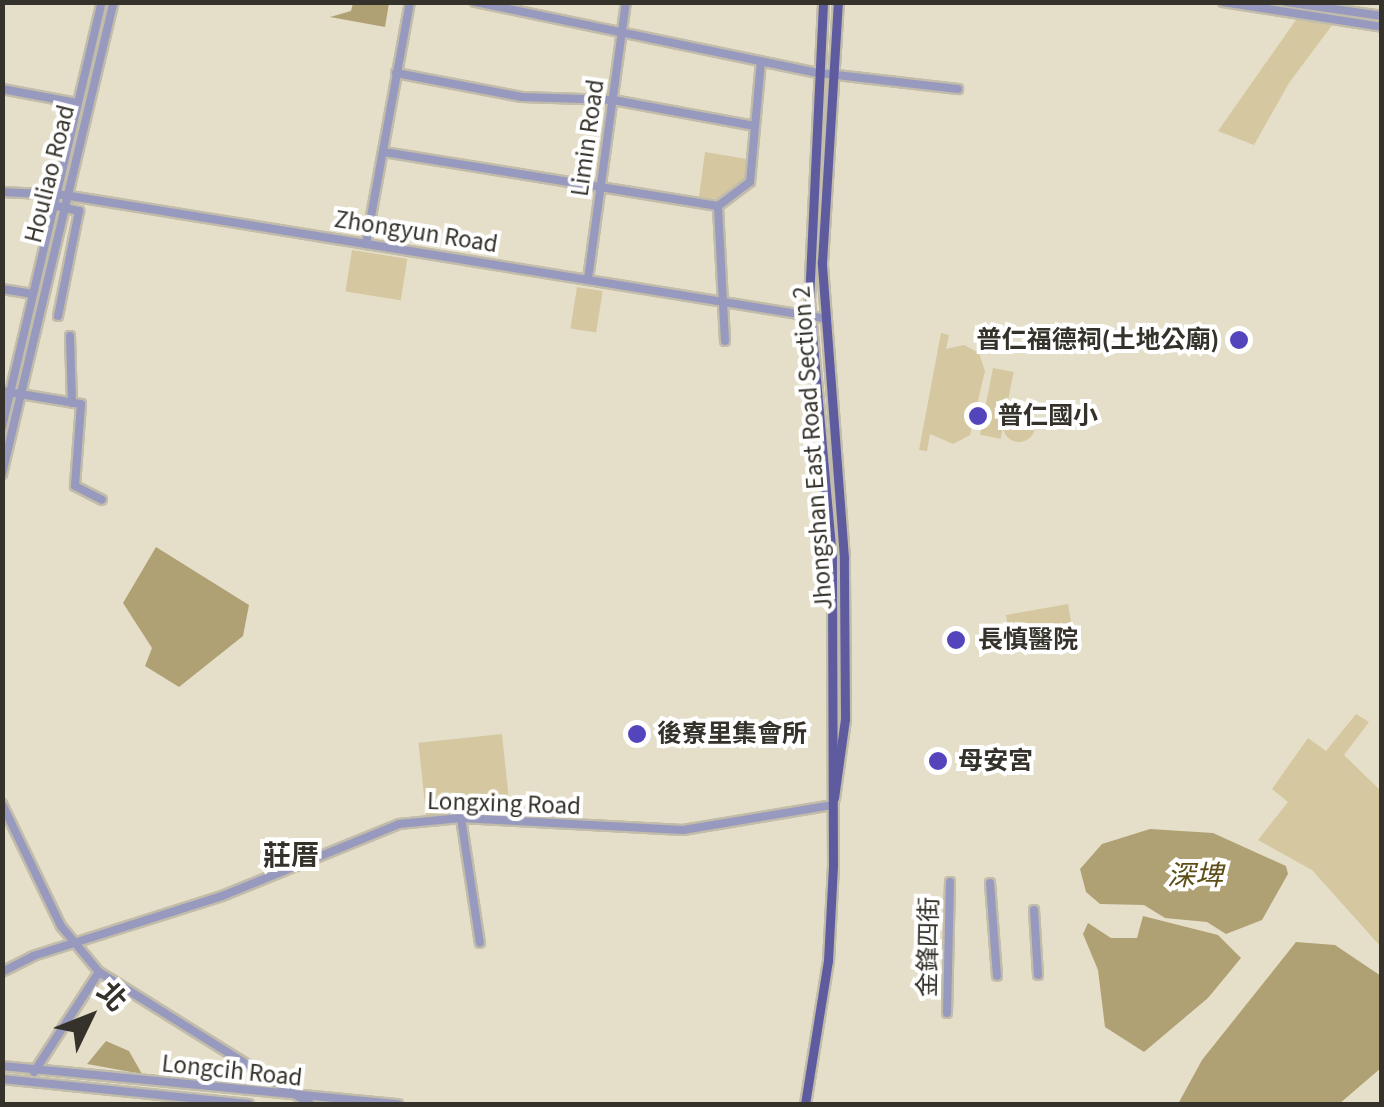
<!DOCTYPE html>
<html>
<head>
<meta charset="utf-8">
<style>
	body { margin:0 }
	#map { position:relative; width:1384px; height:1107px; overflow:hidden; background:#e5dfca; font-family:"Source Sans 3","Noto Sans TC",sans-serif }
	div>[style] { position:absolute }
	[style*='--x'] { left:calc(var(--x)*1px); top:calc(var(--y)*1px); width:calc(var(--w)*1px); rotate:calc(var(--a)*1deg) }
	.green>* { inset:0; background:#d5c79f; transform-origin:0 0 }
	.round { border-radius:50% }
	.water>* { inset:0; background:#b0a175 }
	.roads { filter:drop-shadow(2px 0 #c2bcaa) drop-shadow(-2px 0 #c2bcaa) drop-shadow(0 2px #c2bcaa) drop-shadow(0 -2px #c2bcaa) }
	.minor>* { height:8px; margin:-4px; padding:0 4px; transform-origin:4px; border-radius:4px; background:#9799be }
	.major>* { height:9px; margin:-4.5px; padding:0 4.5px; transform-origin:4.5px; border-radius:4.5px; background:#5e5c9f }
	.dots>* { width:28px; height:28px; translate:-50% -50%; box-sizing:border-box; border:5px solid #fff; border-radius:50% }
	span { translate:-50% -50%; white-space:nowrap; text-align:center; line-height:1.15; -webkit-text-stroke:8px #fff; paint-order:stroke }
	.street-label { font-size:25px; color:#34322a }
	.poi-label { font-size:25px; color:#34322a; font-weight:700 }
	.right { translate:-100% -50%; text-align:right }
	.left { translate:0 -50%; text-align:left }
	.neighbourhood-label { font-size:28px; color:#34322a; font-weight:700 }
	.water-label { font-size:28px; color:#5d4d16; font-style:italic }
	.frame { position:absolute; inset:0; border:5px solid #34322a; pointer-events:none }
	.north { position:absolute; left:40px; top:967px; width:100px; height:100px; -webkit-text-stroke:8px #fff; paint-order:stroke; rotate:47deg; font-size:28px; font-weight:700; line-height:40px; text-align:center; color:#34322a }
	.north::after { content:''; display:block; margin:auto; width:35px; height:45px; background:#34322a; clip-path:polygon(50% 0,100% 100%,50% 72%,0 100%) }
</style>
</head>
<body>
<div id="map">
	<div class="green">
		<div style="clip-path:polygon(1298px 17px,1333px 24px,1289px 83px,1254px 145px,1218px 131px)"></div>
		<div style="clip-path:polygon(705px 152px,747px 159px,744px 179px,716px 199px,699px 197px)"></div>
		<div style="left:352px;top:250px;width:56px;height:42px;rotate:9deg"></div>
		<div style="left:577px;top:287px;width:26px;height:42px;rotate:9deg"></div>
		<div style="clip-path:polygon(941px 333px,949px 335px,946px 349px,964px 345px,979px 353px,985px 371px,970px 435px,953px 444px,930px 434px,927px 451px,919px 450px)"></div>
		<div style="left:993px;top:368px;width:21px;height:68px;rotate:11deg"></div>
		<div class="round" style="left:1003px;top:410px;width:32px;height:32px"></div>
		<div style="left:1068px;top:604px;width:35px;height:63px;rotate:80deg"></div>
		<div style="clip-path:polygon(1356px 714px,1369px 722px,1344px 755px,1381px 791px,1381px 947px,1312px 870px,1258px 840px,1288px 802px,1272px 789px,1308px 738px,1326px 751px)"></div>
		<div style="left:502px;top:734px;width:79px;height:84px;rotate:84deg"></div>
	</div>
	<div class="water">
		<div style="clip-path:polygon(353px 3px,389px 3px,385px 27px,330px 17px,351px 11px)"></div>
		<div style="clip-path:polygon(156px 547px,249px 605px,243px 636px,179px 687px,145px 666px,152px 648px,123px 603px)"></div>
		<div style="clip-path:polygon(1150px 829px,1213px 833px,1286px 866px,1288px 874px,1262px 920px,1226px 934px,1207px 922px,1165px 918px,1144px 905px,1100px 904px,1086px 892px,1080px 869px,1102px 844px)"></div>
		<div style="clip-path:polygon(1143px 916px,1218px 935px,1241px 958px,1208px 998px,1144px 1052px,1105px 1027px,1098px 970px,1083px 934px,1088px 923px,1111px 938px,1137px 938px)"></div>
		<div style="clip-path:polygon(1296px 942px,1335px 945px,1381px 976px,1381px 1068px,1339px 1104px,1178px 1104px,1202px 1060px)"></div>
		<div style="clip-path:polygon(106px 1041px,129px 1051px,142px 1074px,87px 1064px)"></div>
	</div>
	<div class="roads">
		<div class="minor">
			<div style="--x:475;--y:2;--w:351;--a:11.7"></div>
			<div style="--x:819;--y:73;--w:140;--a:6.6"></div>
			<div style="--x:1223;--y:2;--w:161;--a:8.9"></div>
			<div style="--x:1286;--y:2;--w:97;--a:8.3"></div>
			<div style="--x:396;--y:73;--w:128;--a:10.8"></div>
			<div style="--x:522;--y:97;--w:91;--a:1.9"></div>
			<div style="--x:613;--y:100;--w:144;--a:10.4"></div>
			<div style="--x:2;--y:89;--w:76;--a:10.6"></div>
			<div style="--x:384;--y:152;--w:338;--a:9.2"></div>
			<div style="--x:2;--y:192;--w:62;--a:2.8"></div>
			<div style="--x:64;--y:195;--w:769;--a:9.21"></div>
			<div style="--x:57;--y:206;--w:23;--a:13"></div>
			<div style="--x:79;--y:211;--w:107;--a:101.3"></div>
			<div style="--x:366;--y:244;--w:246;--a:-79.7"></div>
			<div style="--x:588;--y:279;--w:280;--a:-82.2"></div>
			<div style="--x:2;--y:289;--w:30;--a:9"></div>
			<div style="--x:70;--y:336;--w:67;--a:88.3"></div>
			<div style="--x:725;--y:341;--w:135;--a:-93"></div>
			<div style="--x:718;--y:206;--w:40;--a:-37"></div>
			<div style="--x:750;--y:182;--w:121;--a:-84.8"></div>
			<div style="--x:2;--y:391;--w:80;--a:9.3"></div>
			<div style="--x:81;--y:404;--w:82;--a:94.2"></div>
			<div style="--x:75;--y:486;--w:30;--a:27"></div>
			<div style="--x:2;--y:427;--w:437;--a:-76.8"></div>
			<div style="--x:2;--y:474;--w:485;--a:-76.7"></div>
			<div style="--x:2;--y:804;--w:136;--a:64.2"></div>
			<div style="--x:61;--y:926;--w:60;--a:50.4"></div>
			<div style="--x:99;--y:972;--w:249;--a:32"></div>
			<div style="--x:461;--y:818;--w:126;--a:81.4"></div>
			<div style="--x:990;--y:883;--w:93;--a:85.7"></div>
			<div style="--x:1034;--y:910;--w:65;--a:86.5"></div>
			<div style="--x:2;--y:972;--w:35;--a:-27"></div>
			<div style="--x:33;--y:956;--w:198;--a:-17.6"></div>
			<div style="--x:222;--y:896;--w:191;--a:-22.1"></div>
			<div style="--x:399;--y:824;--w:62;--a:-5.5"></div>
			<div style="--x:461;--y:818;--w:222;--a:3.1"></div>
			<div style="--x:683;--y:830;--w:151;--a:-9.5"></div>
			<div style="--x:947;--y:1013;--w:131;--a:-88.7"></div>
			<div style="--x:2;--y:1066;--w:398;--a:5.5"></div>
			<div style="--x:34;--y:1072;--w:119;--a:-57"></div>
			<div style="--x:2;--y:1079;--w:248;--a:5.8"></div>
		</div>
		<div class="major">
			<div style="--x:834;--y:798;--w:80;--a:-82.1"></div>
			<div style="--x:845;--y:719;--w:161;--a:-90.4"></div>
			<div style="--x:844;--y:558;--w:297;--a:-94.3"></div>
			<div style="--x:822;--y:262;--w:260;--a:-86.5"></div>
			<div style="--x:805;--y:1104;--w:145;--a:-80.9"></div>
			<div style="--x:828;--y:961;--w:96;--a:-87"></div>
			<div style="--x:833;--y:865;--w:307;--a:-90.2"></div>
			<div style="--x:832;--y:558;--w:259;--a:-95.1"></div>
			<div style="--x:809;--y:300;--w:298;--a:-87.3"></div>
		</div>
	</div>
	<div class="dots">
		<div style="left:1239px;top:340px;background:#5545bc"></div>
		<div style="left:978px;top:416px;background:#5545bc"></div>
		<div style="left:956px;top:640px;background:#5545bc"></div>
		<div style="left:637px;top:734px;background:#5545bc"></div>
		<div style="left:938px;top:761px;background:#5545bc"></div>
	</div>
	<div class="street-label">
		<span style="left:588px;top:138px;rotate:-82deg">Limin Road</span>
		<span style="left:50px;top:174px;rotate:-76deg">Houliao Road</span>
		<span style="left:416px;top:232px;rotate:9deg">Zhongyun Road</span>
		<span style="left:813px;top:448px;rotate:-94deg">Jhongshan East Road Section 2</span>
		<span style="left:504px;top:804px;rotate:2deg">Longxing Road</span>
		<span style="left:929px;top:947px;rotate:-89deg">金鋒四街</span>
		<span style="left:232px;top:1071px;rotate:6deg">Longcih Road</span>
	</div>
	<div class="poi-label">
		<span class="right" style="left:1219px;top:340px">普仁福德祠(土地公廟)</span>
		<span class="left" style="left:998px;top:416px">普仁國小</span>
		<span class="left" style="left:978px;top:640px">長慎醫院</span>
		<span class="left" style="left:657px;top:734px">後寮里集會所</span>
		<span class="left" style="left:958px;top:761px">母安宮</span>
	</div>
	<div class="neighbourhood-label">
		<span style="left:291px;top:856px">莊厝</span>
	</div>
	<div class="water-label">
		<span style="left:1195px;top:876px">深埤</span>
	</div>
	<div class="frame"></div>
	<div class="north">北</div>
</div>
</body>
</html>
